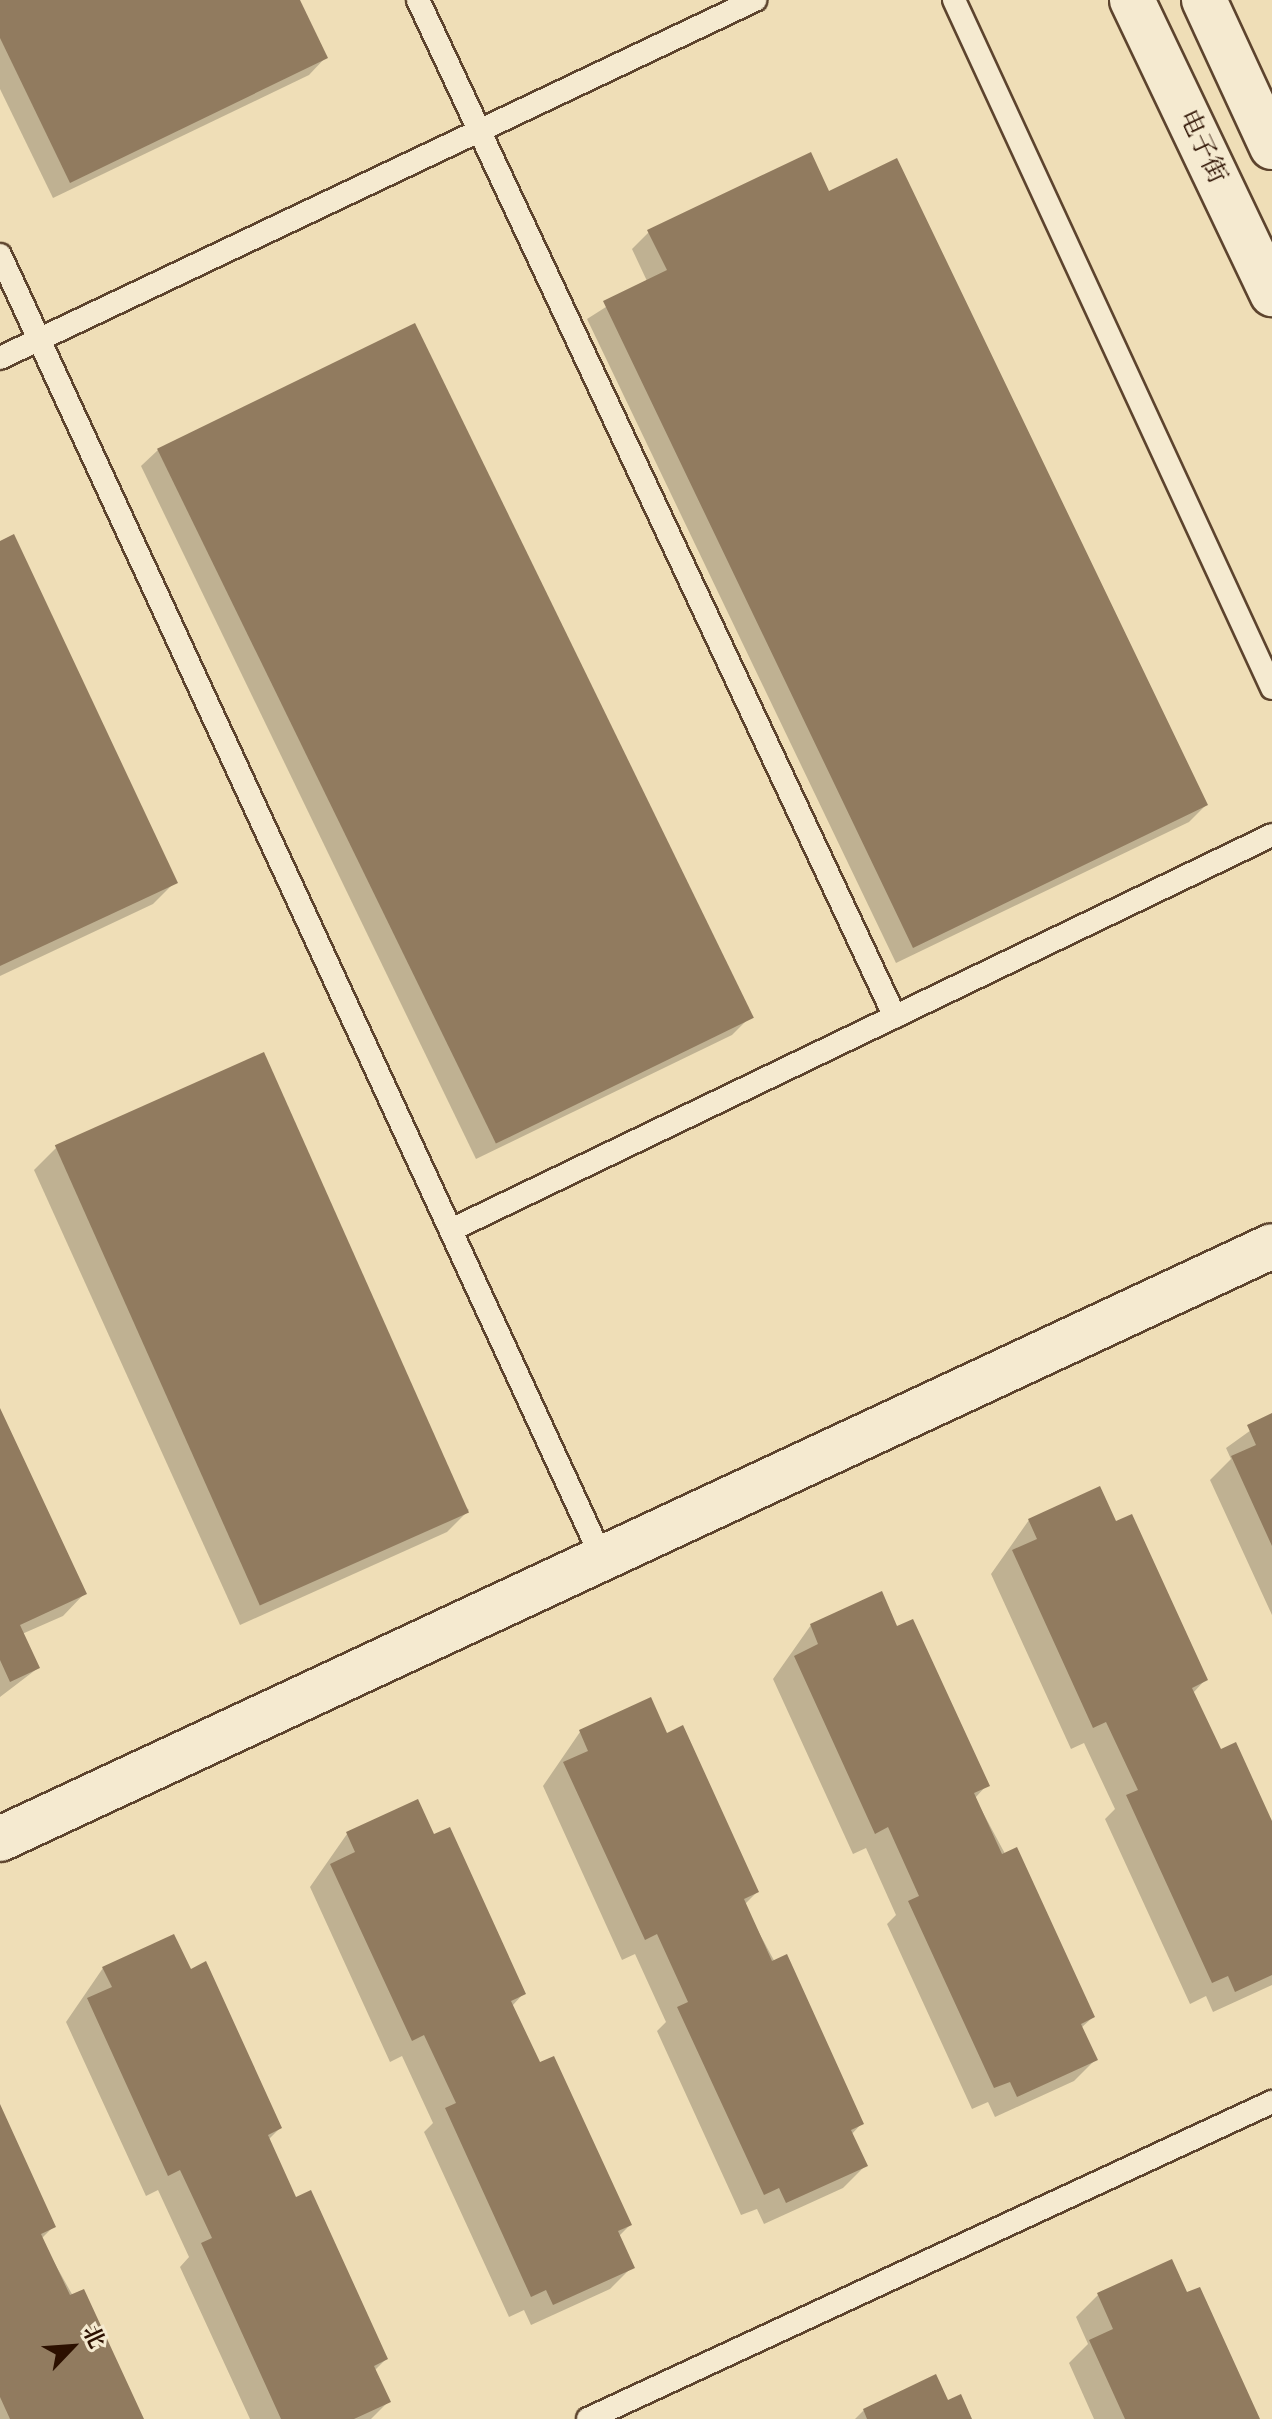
<!DOCTYPE html>
<html>
<head>
<meta charset="utf-8">
<style>
	body { margin:0 }
	#map { position:relative; width:1272px; height:2419px; overflow:hidden; background:#efdeb7; font-family:"IM FELL Double Pica","Noto Serif SC",serif }
	div>[style] { position:absolute }
	[style*='--x'] { left:calc(var(--x)*1px); top:calc(var(--y)*1px); width:calc(var(--w)*1px); rotate:calc(var(--a)*1deg) }
	.shadow>* { inset:0; background:#0003 }
	.building>* { inset:0; background:#917b5f; transform-origin:0 0 }
	.roads { filter:drop-shadow(2px 0 #5d442e) drop-shadow(-2px 0 #5d442e) drop-shadow(0 2px #5d442e) drop-shadow(0 -2px #5d442e) }
	.lane>* { height:22px; margin:-11px; padding:0 11px; transform-origin:11px; border-radius:11px; background:#f5ead0 }
	.street>* { height:44px; margin:-22px; padding:0 22px; transform-origin:22px; border-radius:22px; background:#f5ead0 }
	.secondary>* { height:44px; margin:-22px; padding:0 22px; transform-origin:22px; border-radius:22px; background:#f5ead0 }
	span { translate:-50% -50%; white-space:nowrap; text-align:center; line-height:1.15; -webkit-text-stroke:6px #f5ead0; paint-order:stroke }
	.street-label { font-size:26px; color:#2c1000 }
	.north { position:absolute; left:32px; top:2307px; width:80px; height:80px; -webkit-text-stroke:6px #f5ead0; paint-order:stroke; rotate:65deg; font-size:22px; font-weight:700; line-height:32px; text-align:center; color:#2c1000 }
	.north::after { content:''; display:block; margin:auto; width:28px; height:36px; background:#2c1000; clip-path:polygon(50% 0,100% 100%,50% 72%,0 100%) }
</style>
</head>
<body>
<div id="map">
	<div class="shadow">
		<div style="clip-path:polygon(0 0,297px 0,325px 58px,309px 75px,53px 198px,0 89px)"></div>
		<div style="clip-path:polygon(649px 232px,1206px 805px,1189px 822px,896px 963px,587px 319px,647px 281px,632px 249px)"></div>
		<div style="clip-path:polygon(158px 450px,749px 1018px,732px 1035px,476px 1159px,141px 466px)"></div>
		<div style="clip-path:polygon(0 543px,175px 882px,153px 904px,0 976px)"></div>
		<div style="clip-path:polygon(56px 1148px,469px 1510px,447px 1532px,240px 1625px,34px 1170px)"></div>
		<div style="clip-path:polygon(0 1413px,84px 1594px,63px 1616px,22px 1634px,38px 1668px,0 1697px)"></div>
		<div style="clip-path:polygon(1272px 1415px,1272px 1615px,1210px 1480px,1231px 1459px,1226px 1448px)"></div>
		<div style="clip-path:polygon(1029px 1520px,1115px 1524px,1205px 1680px,1193px 1693px,1220px 1752px,1272px 1826px,1272px 1985px,1213px 2012px,1206px 1996px,1190px 2004px,1105px 1819px,1115px 1809px,1084px 1743px,1071px 1749px,991px 1574px)"></div>
		<div style="clip-path:polygon(811px 1625px,896px 1629px,987px 1785px,975px 1798px,1093px 2017px,1081px 2028px,1096px 2059px,1074px 2081px,995px 2117px,988px 2102px,972px 2109px,887px 1924px,896px 1915px,866px 1848px,853px 1854px,773px 1679px)"></div>
		<div style="clip-path:polygon(580px 1732px,666px 1735px,757px 1892px,744px 1905px,862px 2123px,851px 2135px,865px 2166px,843px 2188px,764px 2224px,757px 2209px,741px 2215px,657px 2031px,666px 2022px,635px 1954px,622px 1960px,543px 1786px)"></div>
		<div style="clip-path:polygon(347px 1834px,433px 1837px,524px 1993px,512px 2006px,539px 2065px,630px 2225px,618px 2237px,632px 2267px,610px 2289px,531px 2325px,524px 2310px,509px 2317px,424px 2132px,433px 2123px,402px 2056px,390px 2062px,310px 1887px)"></div>
		<div style="clip-path:polygon(103px 1968px,190px 1971px,280px 2128px,268px 2140px,295px 2199px,386px 2359px,374px 2371px,388px 2402px,371px 2419px,250px 2419px,180px 2267px,189px 2257px,158px 2190px,146px 2196px,66px 2022px)"></div>
		<div style="clip-path:polygon(0 2108px,54px 2226px,41px 2239px,142px 2419px,0 2419px)"></div>
		<div style="clip-path:polygon(1098px 2295px,1258px 2419px,1094px 2419px,1069px 2363px,1088px 2344px,1076px 2317px)"></div>
		<div style="clip-path:polygon(947px 2403px,970px 2419px,855px 2419px,864px 2410px)"></div>
	</div>
	<div class="building">
		<div style="clip-path:polygon(0 0,300px 0,328px 58px,70px 183px,0 38px)"></div>
		<div style="clip-path:polygon(811px 152px,829px 191px,897px 158px,1208px 805px,913px 948px,603px 301px,667px 270px,647px 230px)"></div>
		<div style="left:415px;top:323px;width:773px;height:287px;rotate:64deg"></div>
		<div style="clip-path:polygon(14px 534px,178px 883px,0 966px,0 541px)"></div>
		<div style="left:264px;top:1052px;width:504px;height:229px;rotate:66deg"></div>
		<div style="clip-path:polygon(0 1408px,87px 1594px,20px 1625px,40px 1668px,10px 1682px,0 1660px)"></div>
		<div style="clip-path:polygon(1272px 1413px,1272px 1546px,1231px 1456px,1256px 1445px,1247px 1425px)"></div>
		<div style="clip-path:polygon(1100px 1486px,1116px 1521px,1132px 1514px,1208px 1680px,1192px 1688px,1221px 1749px,1236px 1742px,1272px 1821px,1272px 1975px,1235px 1992px,1228px 1976px,1212px 1983px,1126px 1795px,1138px 1790px,1106px 1722px,1093px 1728px,1012px 1550px,1037px 1539px,1028px 1519px)"></div>
		<div style="clip-path:polygon(882px 1591px,897px 1626px,913px 1619px,990px 1786px,974px 1793px,1002px 1854px,1017px 1847px,1095px 2017px,1081px 2024px,1098px 2060px,1017px 2097px,1010px 2082px,994px 2088px,908px 1901px,919px 1896px,888px 1827px,875px 1834px,794px 1656px,818px 1644px,810px 1624px)"></div>
		<div style="clip-path:polygon(651px 1697px,667px 1733px,683px 1725px,759px 1892px,744px 1899px,772px 1961px,787px 1954px,864px 2124px,851px 2130px,868px 2166px,786px 2203px,779px 2188px,764px 2195px,677px 2007px,688px 2002px,657px 1934px,645px 1940px,563px 1762px,588px 1751px,579px 1730px)"></div>
		<div style="clip-path:polygon(418px 1799px,434px 1834px,450px 1827px,526px 1994px,511px 2001px,540px 2062px,554px 2056px,632px 2225px,618px 2231px,635px 2268px,553px 2305px,546px 2290px,531px 2297px,445px 2108px,456px 2103px,424px 2035px,412px 2041px,330px 1864px,355px 1852px,346px 1832px)"></div>
		<div style="clip-path:polygon(174px 1934px,191px 1969px,206px 1961px,282px 2128px,268px 2135px,296px 2197px,311px 2190px,388px 2359px,374px 2366px,391px 2402px,354px 2419px,281px 2419px,201px 2243px,212px 2238px,180px 2170px,168px 2176px,87px 1998px,112px 1987px,102px 1967px)"></div>
		<div style="clip-path:polygon(0 2104px,56px 2227px,41px 2234px,70px 2295px,84px 2289px,144px 2419px,10px 2419px,0 2397px)"></div>
		<div style="clip-path:polygon(1172px 2259px,1187px 2292px,1200px 2287px,1260px 2419px,1125px 2419px,1089px 2340px,1113px 2329px,1097px 2293px)"></div>
		<div style="clip-path:polygon(936px 2374px,948px 2400px,961px 2394px,972px 2419px,867px 2419px,863px 2409px)"></div>
	</div>
	<div class="roads">
		<div class="lane">
			<div style="--x:418;--y:0;--w:1123;--a:64.87"></div>
			<div style="--x:954;--y:0;--w:758;--a:65.19"></div>
			<div style="--x:0;--y:255;--w:1435;--a:65.2"></div>
			<div style="--x:0;--y:358;--w:836;--a:-25.37"></div>
			<div style="--x:451;--y:1230;--w:911;--a:-25.69"></div>
			<div style="--x:588;--y:2419;--w:754;--a:-24.87"></div>
		</div>
		<div class="street">
			<div style="--x:0;--y:1839;--w:1403;--a:-24.99"></div>
		</div>
		<div class="secondary">
			<div style="--x:1132;--y:0;--w:326;--a:64.5"></div>
			<div style="--x:1204;--y:0;--w:162;--a:65.2"></div>
		</div>
	</div>
	<div class="street-label">
		<span style="left:1202px;top:147px;rotate:65deg">电子街</span>
	</div>
	<div class="north">北</div>
</div>
</body>
</html>
